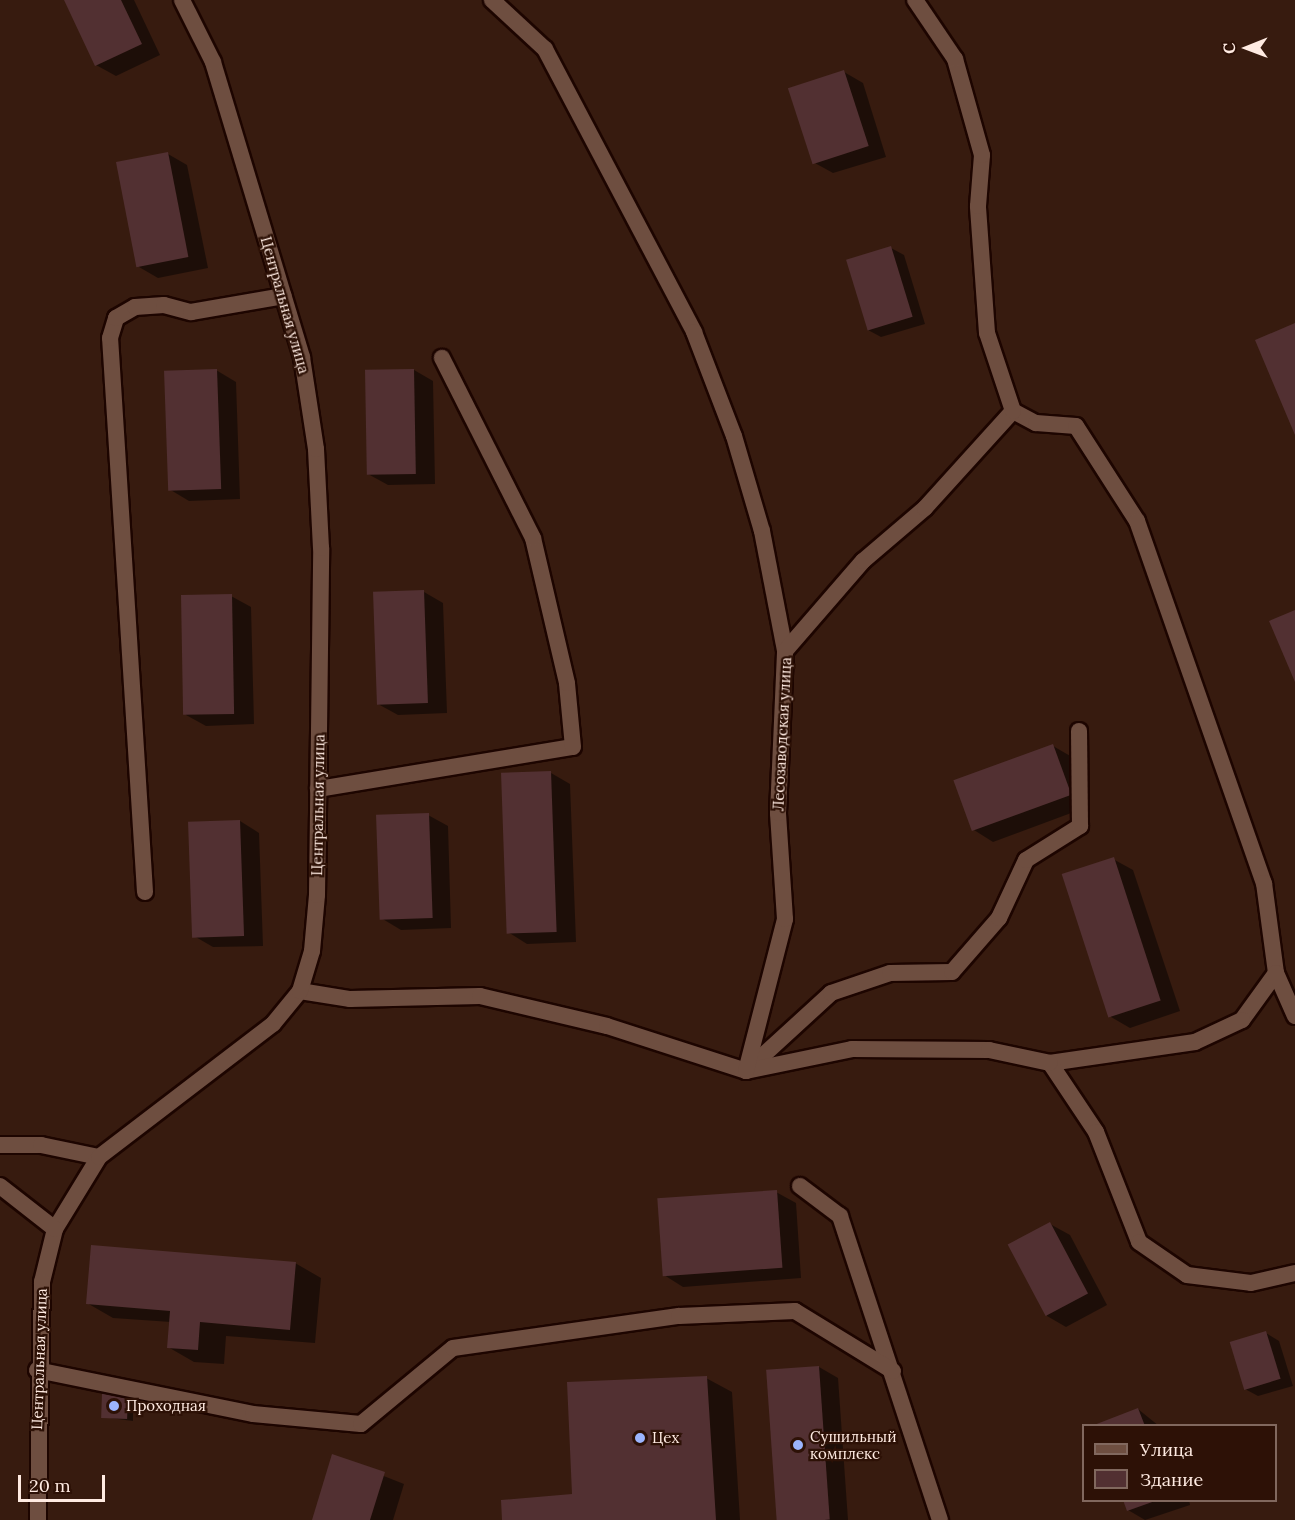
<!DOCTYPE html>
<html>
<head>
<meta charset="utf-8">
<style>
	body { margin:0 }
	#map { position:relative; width:1295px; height:1520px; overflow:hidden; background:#371b0f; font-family:Lora,serif }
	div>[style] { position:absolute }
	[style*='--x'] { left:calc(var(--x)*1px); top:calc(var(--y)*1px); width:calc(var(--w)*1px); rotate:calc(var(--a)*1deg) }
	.shadow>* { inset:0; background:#0007 }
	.building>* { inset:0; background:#523032; transform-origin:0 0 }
	.roads { filter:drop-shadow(2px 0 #1d0500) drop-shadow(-2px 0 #1d0500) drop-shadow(0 2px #1d0500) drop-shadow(0 -2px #1d0500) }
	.service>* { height:16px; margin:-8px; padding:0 8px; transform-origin:8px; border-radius:8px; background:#6e4e40 }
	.minor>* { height:16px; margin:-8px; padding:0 8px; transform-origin:8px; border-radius:8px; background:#6e4e40 }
	.tertiary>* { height:16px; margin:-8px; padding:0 8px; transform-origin:8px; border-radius:8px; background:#6e4e40 }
	.dots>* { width:16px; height:16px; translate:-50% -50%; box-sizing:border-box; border:3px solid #2d1106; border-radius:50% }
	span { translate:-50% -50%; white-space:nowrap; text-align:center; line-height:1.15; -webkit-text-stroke:4.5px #2d1106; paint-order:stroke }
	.street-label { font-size:15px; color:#ffebe2 }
	.poi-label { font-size:15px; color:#ffebe2 }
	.left { translate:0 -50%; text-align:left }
	.legend { position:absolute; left:1082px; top:1424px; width:195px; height:78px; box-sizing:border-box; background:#2d1106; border:2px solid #81685e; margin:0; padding:8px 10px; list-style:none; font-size:18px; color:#ffebe2 }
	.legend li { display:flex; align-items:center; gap:12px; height:30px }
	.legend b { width:30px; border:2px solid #81685e }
	.north { position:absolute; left:1217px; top:18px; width:60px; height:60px; -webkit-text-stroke:4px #2d1106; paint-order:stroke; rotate:269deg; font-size:16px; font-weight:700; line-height:24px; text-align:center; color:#ffebe2 }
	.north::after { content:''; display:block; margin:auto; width:21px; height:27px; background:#ffebe2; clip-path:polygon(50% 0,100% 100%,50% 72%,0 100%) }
	.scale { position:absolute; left:18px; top:1475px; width:87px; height:27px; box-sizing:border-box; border:3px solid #ffebe2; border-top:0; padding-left:8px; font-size:18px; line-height:21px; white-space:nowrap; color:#ffebe2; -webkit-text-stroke:4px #2d1106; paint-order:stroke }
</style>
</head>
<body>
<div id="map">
	<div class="shadow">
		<div style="clip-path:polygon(66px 0,134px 0,160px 55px,116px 76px,96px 65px)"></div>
		<div style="clip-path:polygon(844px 72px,863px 83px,886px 157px,833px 173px,813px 162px)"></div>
		<div style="clip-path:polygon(168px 154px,187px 165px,208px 268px,158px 278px,139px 267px)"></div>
		<div style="clip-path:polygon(891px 248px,904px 255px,925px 324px,881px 337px,868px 330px)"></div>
		<div style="clip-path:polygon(216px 370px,236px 382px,240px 499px,189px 501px,169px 489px)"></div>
		<div style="clip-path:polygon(414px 370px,433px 381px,435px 484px,388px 485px,368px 474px)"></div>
		<div style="clip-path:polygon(424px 592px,443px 603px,447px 713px,398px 715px,378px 704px)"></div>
		<div style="clip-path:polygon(231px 596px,251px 607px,254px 724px,206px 726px,186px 715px)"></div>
		<div style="clip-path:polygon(1053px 746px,1072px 757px,1090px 806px,993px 842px,974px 830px)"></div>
		<div style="clip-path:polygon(551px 773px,570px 784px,576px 942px,527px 944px,508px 932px,503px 774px)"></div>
		<div style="clip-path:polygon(428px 815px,448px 826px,451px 928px,401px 930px,381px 918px)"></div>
		<div style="clip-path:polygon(240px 821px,259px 833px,263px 946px,213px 947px,194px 936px)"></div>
		<div style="clip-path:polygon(1113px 859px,1133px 870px,1180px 1011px,1130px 1028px,1111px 1017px)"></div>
		<div style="clip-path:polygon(776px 1192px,796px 1203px,801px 1278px,683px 1287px,664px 1275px)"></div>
		<div style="clip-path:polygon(1050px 1224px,1070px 1235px,1107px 1305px,1066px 1327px,1047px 1316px)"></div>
		<div style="clip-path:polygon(295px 1263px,321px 1278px,315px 1343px,226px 1336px,224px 1364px,194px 1362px,168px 1347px,171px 1322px,113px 1318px,87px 1303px)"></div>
		<div style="clip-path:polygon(1266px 1333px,1279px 1341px,1293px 1386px,1258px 1396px,1245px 1389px)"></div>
		<div style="clip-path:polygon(819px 1367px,838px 1378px,848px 1520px,778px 1520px)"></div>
		<div style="clip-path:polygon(706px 1378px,732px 1392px,740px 1520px,504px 1520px,573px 1496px)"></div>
		<div style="clip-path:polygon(127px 1395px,133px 1399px,133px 1421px,102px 1417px)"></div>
		<div style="clip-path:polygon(1138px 1409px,1159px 1426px,1097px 1426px)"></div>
		<div style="clip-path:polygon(333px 1456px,404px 1484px,393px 1520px,313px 1520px)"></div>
		<div style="clip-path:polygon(1124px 1500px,1189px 1500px,1190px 1505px,1145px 1520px,1128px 1510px)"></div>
	</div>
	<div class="building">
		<div style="clip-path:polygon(64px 0,121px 0,142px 44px,95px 66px)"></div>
		<div style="left:844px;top:70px;width:80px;height:59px;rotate:72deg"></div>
		<div style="left:168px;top:152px;width:107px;height:53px;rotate:79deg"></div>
		<div style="left:891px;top:246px;width:74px;height:47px;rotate:73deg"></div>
		<div style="clip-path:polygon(1295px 323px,1295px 435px,1255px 340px)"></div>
		<div style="left:217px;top:369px;width:120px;height:53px;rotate:88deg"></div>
		<div style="left:414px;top:369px;width:105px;height:49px;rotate:89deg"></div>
		<div style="left:424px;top:590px;width:113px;height:51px;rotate:88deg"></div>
		<div style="left:232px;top:594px;width:120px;height:51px;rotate:89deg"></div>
		<div style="clip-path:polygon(1295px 610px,1295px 682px,1269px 621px)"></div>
		<div style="left:1053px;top:744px;width:54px;height:106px;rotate:70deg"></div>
		<div style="left:551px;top:771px;width:161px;height:50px;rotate:88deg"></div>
		<div style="left:429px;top:813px;width:105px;height:53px;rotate:88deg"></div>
		<div style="left:240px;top:820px;width:116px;height:52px;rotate:88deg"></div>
		<div style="left:1114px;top:857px;width:151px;height:55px;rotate:72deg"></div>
		<div style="left:777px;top:1190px;width:78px;height:120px;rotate:86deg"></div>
		<div style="left:1050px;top:1222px;width:81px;height:48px;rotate:62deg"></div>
		<div style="clip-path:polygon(91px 1245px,296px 1262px,290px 1330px,200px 1322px,198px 1350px,167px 1348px,170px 1311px,86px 1304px)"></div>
		<div style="left:1266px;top:1331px;width:50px;height:38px;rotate:73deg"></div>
		<div style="left:819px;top:1366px;width:154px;height:53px;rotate:86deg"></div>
		<div style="clip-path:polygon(707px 1376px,716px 1520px,502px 1520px,501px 1500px,572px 1494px,567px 1382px)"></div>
		<div style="left:102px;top:1393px;width:26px;height:25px;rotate:2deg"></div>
		<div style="clip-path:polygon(1138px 1408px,1145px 1426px,1094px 1426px,1094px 1425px)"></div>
		<div style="clip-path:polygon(332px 1454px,385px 1472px,370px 1520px,312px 1520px)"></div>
		<div style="clip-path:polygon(1123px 1500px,1155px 1500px,1155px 1501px,1127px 1511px)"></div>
	</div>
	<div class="roads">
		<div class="service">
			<div style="--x:492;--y:0;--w:72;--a:42.8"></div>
			<div style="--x:545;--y:49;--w:320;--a:62.2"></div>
			<div style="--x:694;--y:332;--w:111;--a:69"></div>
			<div style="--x:734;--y:436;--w:99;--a:73.6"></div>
			<div style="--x:762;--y:531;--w:122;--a:79.1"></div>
			<div style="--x:1013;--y:411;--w:26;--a:28"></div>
			<div style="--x:1036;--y:423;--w:40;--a:4.3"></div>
			<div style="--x:1076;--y:426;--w:113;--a:57.3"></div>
			<div style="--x:1137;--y:521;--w:384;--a:70.7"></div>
			<div style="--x:1264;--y:883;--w:91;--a:82.4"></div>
			<div style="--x:1276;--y:973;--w:58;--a:125.9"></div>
			<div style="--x:1242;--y:1020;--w:52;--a:154.9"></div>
			<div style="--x:1195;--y:1042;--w:147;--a:171.8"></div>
			<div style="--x:1050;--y:1063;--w:83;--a:56.3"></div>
			<div style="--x:1096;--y:1132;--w:118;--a:68.6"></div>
			<div style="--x:1139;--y:1242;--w:58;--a:34.5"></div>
			<div style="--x:1187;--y:1275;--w:64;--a:7.1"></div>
			<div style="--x:1251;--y:1283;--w:45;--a:-12.8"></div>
			<div style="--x:318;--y:789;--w:258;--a:-9.4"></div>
			<div style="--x:573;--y:747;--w:64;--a:-95.4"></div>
			<div style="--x:567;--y:683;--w:149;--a:-103.2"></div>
			<div style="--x:533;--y:538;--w:202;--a:-116.8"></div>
			<div style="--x:145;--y:892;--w:555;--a:-93.61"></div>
			<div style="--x:110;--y:338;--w:21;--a:-73"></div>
			<div style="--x:116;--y:318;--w:22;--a:-30"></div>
			<div style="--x:135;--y:307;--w:29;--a:-4"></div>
			<div style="--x:164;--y:305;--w:28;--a:15"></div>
			<div style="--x:191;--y:312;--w:94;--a:-9.8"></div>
			<div style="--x:1276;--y:973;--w:47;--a:66.2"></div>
			<div style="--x:746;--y:1071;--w:115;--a:-42.5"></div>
			<div style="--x:831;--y:993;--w:62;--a:-18.7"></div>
			<div style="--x:890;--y:973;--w:62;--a:-0.9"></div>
			<div style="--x:952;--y:972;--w:72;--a:-49"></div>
			<div style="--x:999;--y:918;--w:64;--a:-65"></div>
			<div style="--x:1026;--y:860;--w:64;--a:-32.2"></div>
			<div style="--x:1080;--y:826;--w:95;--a:-90.6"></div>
			<div style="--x:800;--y:1186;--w:50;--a:36.9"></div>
			<div style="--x:840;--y:1216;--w:320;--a:71.8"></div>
			<div style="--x:37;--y:1370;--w:220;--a:11.5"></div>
			<div style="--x:253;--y:1414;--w:108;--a:5.3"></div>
			<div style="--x:361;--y:1424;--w:119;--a:-39.6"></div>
			<div style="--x:453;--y:1348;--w:228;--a:-8.1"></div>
			<div style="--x:679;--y:1316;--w:116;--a:-2.5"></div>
			<div style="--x:795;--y:1311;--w:115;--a:31.5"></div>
		</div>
		<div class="minor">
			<div style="--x:300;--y:991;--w:51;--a:9.1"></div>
			<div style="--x:350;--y:999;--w:130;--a:-1.3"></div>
			<div style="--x:480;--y:996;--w:130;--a:13.3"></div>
			<div style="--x:607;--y:1026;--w:146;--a:17.9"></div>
			<div style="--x:746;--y:1071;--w:108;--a:-11.7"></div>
			<div style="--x:852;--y:1049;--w:137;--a:0.4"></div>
			<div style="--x:989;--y:1050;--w:62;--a:12"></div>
			<div style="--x:746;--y:1071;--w:157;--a:-75.6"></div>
			<div style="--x:785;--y:919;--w:106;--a:-93.8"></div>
			<div style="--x:778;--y:813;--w:162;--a:-87.5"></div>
			<div style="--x:785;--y:651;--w:119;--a:-49.1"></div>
			<div style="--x:863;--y:561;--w:82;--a:-40.5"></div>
			<div style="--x:925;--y:508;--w:131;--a:-47.8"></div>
			<div style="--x:1013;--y:411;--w:82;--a:-108.4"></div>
			<div style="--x:987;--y:333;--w:127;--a:-94.1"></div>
			<div style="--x:978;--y:206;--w:51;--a:-85.5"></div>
			<div style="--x:982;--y:155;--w:100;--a:-105.7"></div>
			<div style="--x:955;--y:59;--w:71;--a:-124.1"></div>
			<div style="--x:0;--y:1145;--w:41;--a:0"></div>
			<div style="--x:41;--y:1145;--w:59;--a:11.7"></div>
			<div style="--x:99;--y:1157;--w:84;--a:121.4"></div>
			<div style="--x:55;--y:1229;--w:55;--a:103.8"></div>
			<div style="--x:42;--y:1282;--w:238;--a:91"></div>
			<div style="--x:0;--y:1186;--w:70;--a:38"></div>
		</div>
		<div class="tertiary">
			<div style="--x:99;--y:1157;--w:219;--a:-37.4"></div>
			<div style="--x:273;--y:1024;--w:43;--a:-50.7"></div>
			<div style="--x:300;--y:991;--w:42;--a:-73.3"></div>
			<div style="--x:312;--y:951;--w:56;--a:-84.9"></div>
			<div style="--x:317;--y:895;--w:347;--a:-89.3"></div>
			<div style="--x:321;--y:548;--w:99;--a:-92.9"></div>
			<div style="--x:316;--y:449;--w:93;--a:-98.7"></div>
			<div style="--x:302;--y:357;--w:308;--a:-106.8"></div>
			<div style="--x:213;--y:62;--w:69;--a:-116.6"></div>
		</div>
	</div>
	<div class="dots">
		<div style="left:114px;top:1406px;background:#9bb4fd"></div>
		<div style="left:640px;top:1438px;background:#9bb4fd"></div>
		<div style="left:798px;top:1445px;background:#9bb4fd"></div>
	</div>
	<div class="street-label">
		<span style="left:285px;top:305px;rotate:74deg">Центральная улица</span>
		<span style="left:782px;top:734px;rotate:-87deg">Лесозаводская улица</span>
		<span style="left:318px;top:805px;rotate:-89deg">Центральная улица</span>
		<span style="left:39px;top:1359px;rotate:-88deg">Центральная улица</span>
	</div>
	<div class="poi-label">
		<span class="left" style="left:126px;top:1406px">Проходная</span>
		<span class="left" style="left:810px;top:1445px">Сушильный<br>комплекс</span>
		<span class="left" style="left:652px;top:1438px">Цех</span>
	</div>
	<ul class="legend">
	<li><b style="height:8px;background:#6e4e40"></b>Улица</li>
	<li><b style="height:16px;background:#523032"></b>Здание</li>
	</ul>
	<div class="north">С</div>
	<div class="scale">20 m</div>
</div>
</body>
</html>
